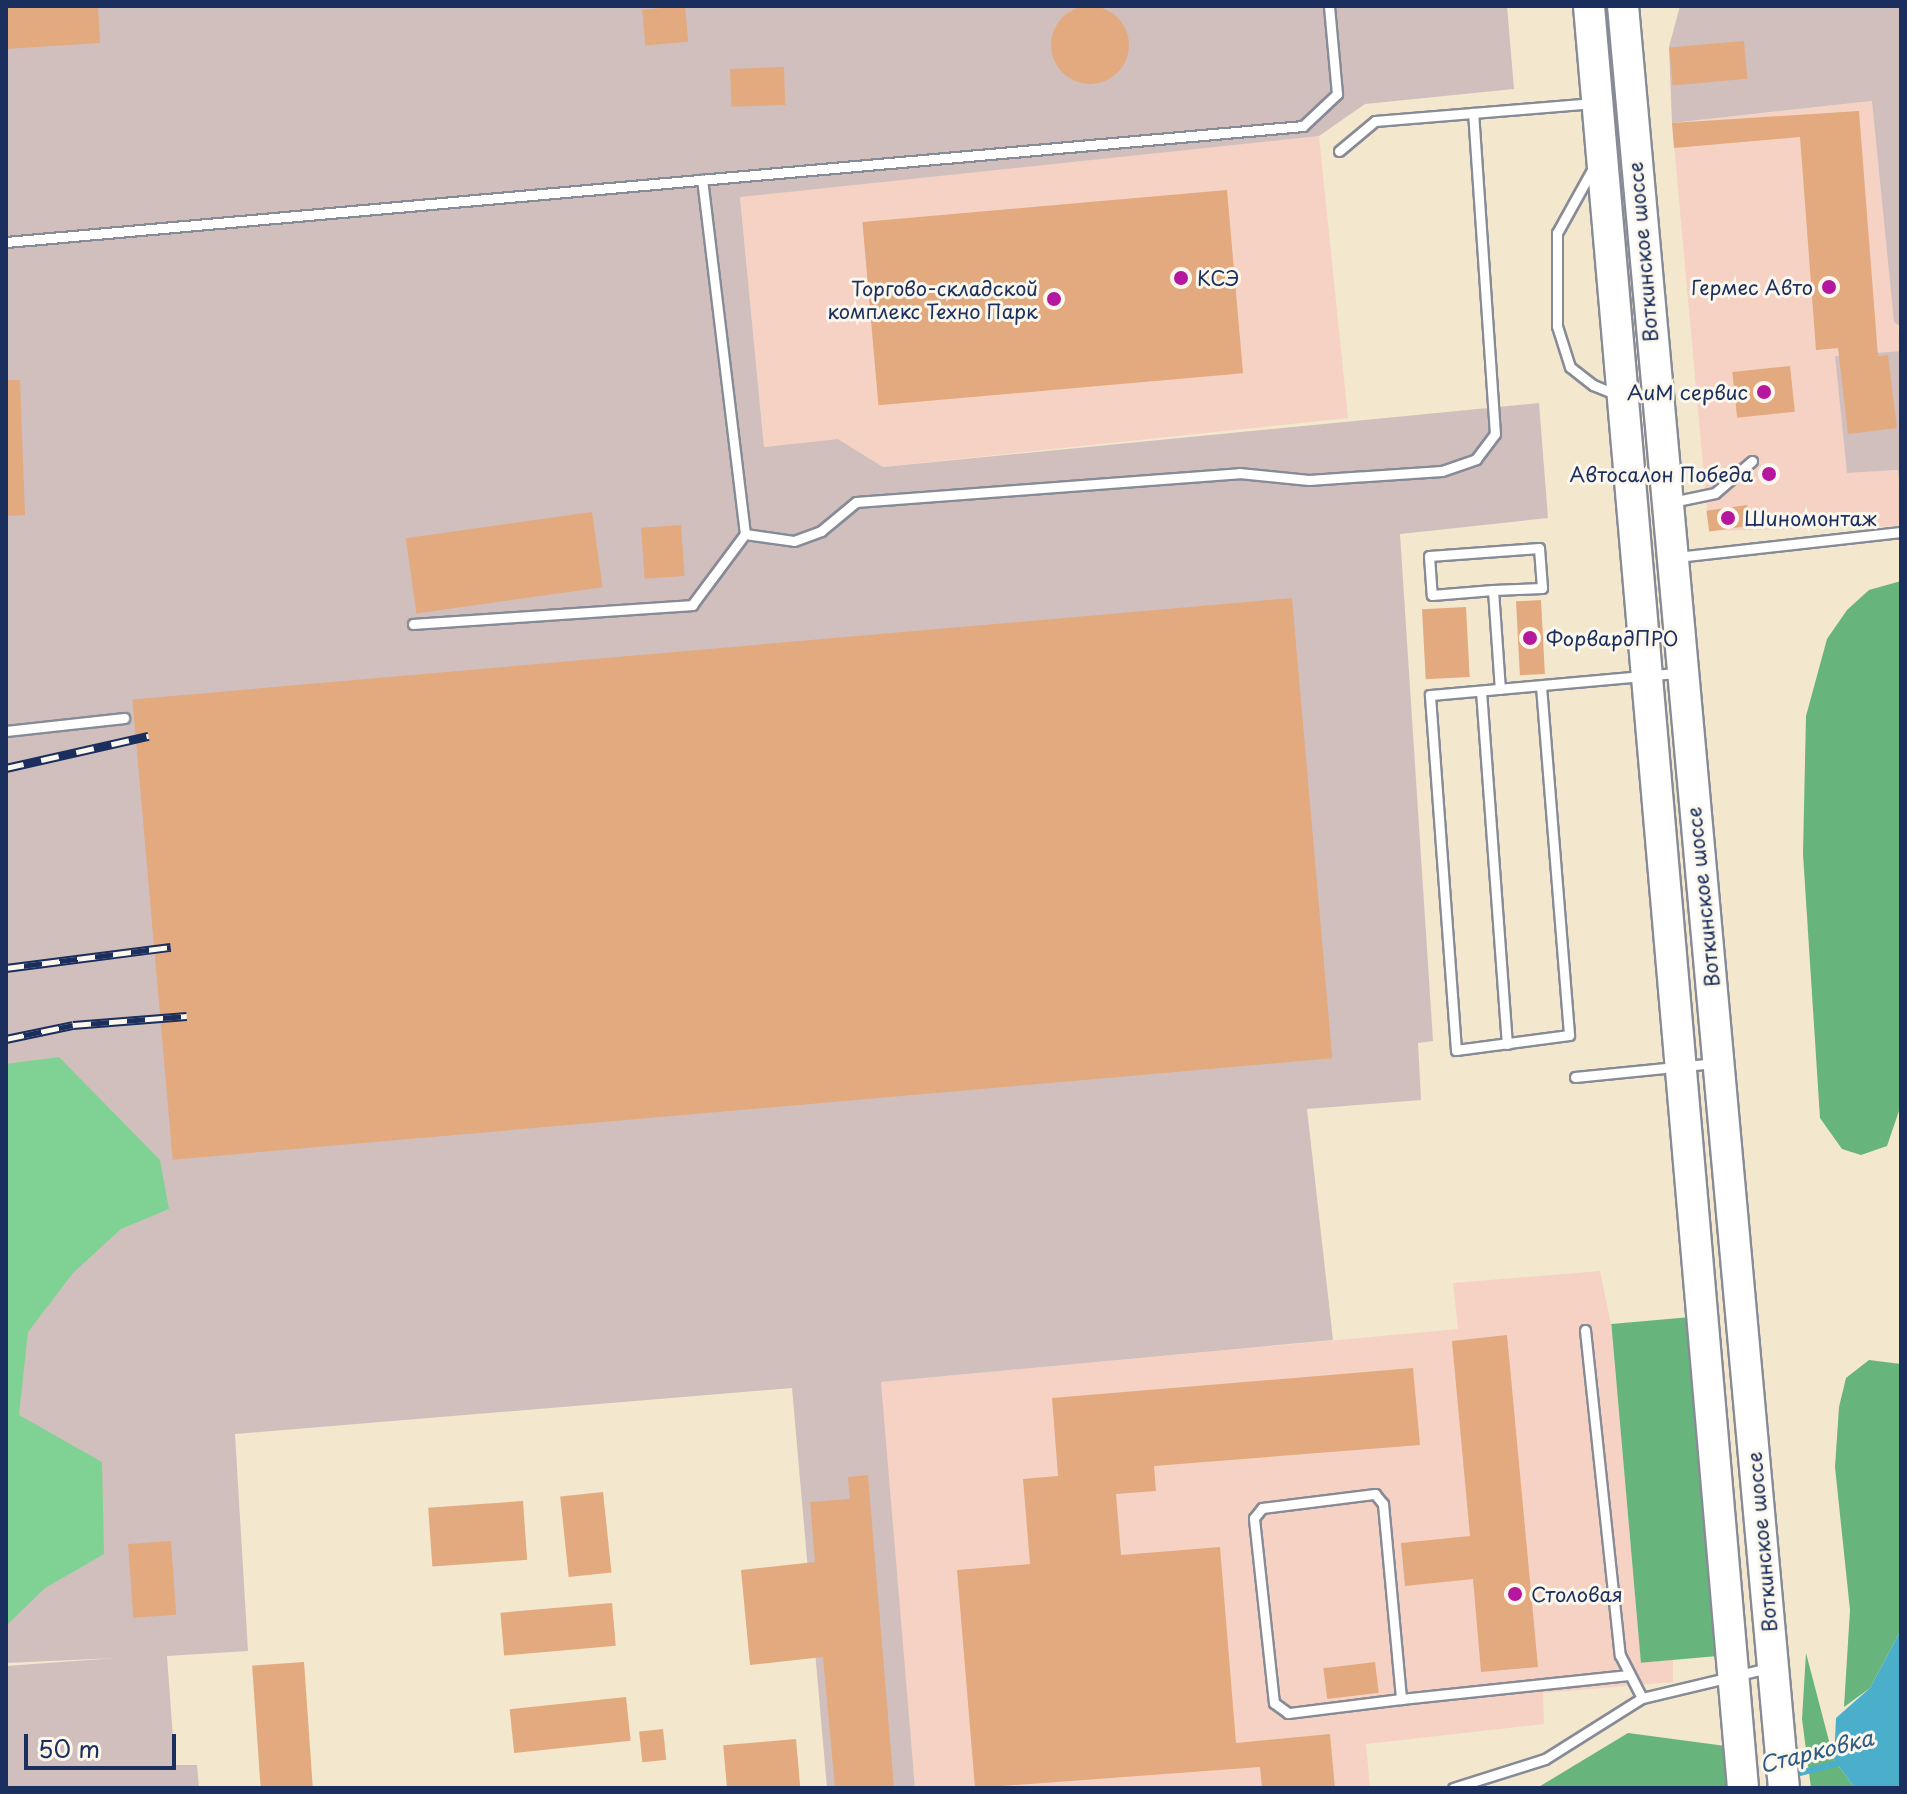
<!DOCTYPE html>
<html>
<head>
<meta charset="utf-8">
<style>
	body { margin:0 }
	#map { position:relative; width:1907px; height:1794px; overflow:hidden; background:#f3e7ce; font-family:"Playpen Sans",sans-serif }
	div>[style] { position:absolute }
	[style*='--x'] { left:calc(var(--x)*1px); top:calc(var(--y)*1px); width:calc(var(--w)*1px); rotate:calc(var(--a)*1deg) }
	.built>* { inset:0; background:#f6d2c4 }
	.industrial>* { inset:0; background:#d1bfbe }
	.green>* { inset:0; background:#7fd293 }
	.forest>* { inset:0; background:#67b47d; transform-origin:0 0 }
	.water>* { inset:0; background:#4baeca }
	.stream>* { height:6px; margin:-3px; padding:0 3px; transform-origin:3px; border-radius:3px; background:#4baeca }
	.building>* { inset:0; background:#e2aa7e; transform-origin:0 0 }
	.round { border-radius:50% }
	.roads { filter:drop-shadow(2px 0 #878b96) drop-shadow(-2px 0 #878b96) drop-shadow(0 2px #878b96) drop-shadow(0 -2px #878b96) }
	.lane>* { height:9px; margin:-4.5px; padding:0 4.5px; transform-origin:4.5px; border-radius:4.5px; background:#fff }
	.primary>* { height:30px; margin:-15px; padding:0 15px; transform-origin:15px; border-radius:15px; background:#fff }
	.rail>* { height:9px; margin-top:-4.5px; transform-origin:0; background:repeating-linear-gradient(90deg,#fbf7ec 0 18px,#1b2f5e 0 36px); box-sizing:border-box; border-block:2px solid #1b2f5e }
	.dots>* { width:22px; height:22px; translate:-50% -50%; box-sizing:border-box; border:4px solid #fbf7ec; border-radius:50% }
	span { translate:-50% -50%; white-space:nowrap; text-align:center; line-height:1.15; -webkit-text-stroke:6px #fbf7ec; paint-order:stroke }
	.street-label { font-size:20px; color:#1b2f5e }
	.poi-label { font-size:20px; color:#1b2f5e }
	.left { translate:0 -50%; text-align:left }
	.right { translate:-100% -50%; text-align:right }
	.water-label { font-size:22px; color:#2c5b84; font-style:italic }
	.frame { position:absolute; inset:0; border:8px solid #1b2f5e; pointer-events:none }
	.scale { position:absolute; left:24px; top:1734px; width:152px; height:36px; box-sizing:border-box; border:4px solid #1b2f5e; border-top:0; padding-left:10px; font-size:24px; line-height:28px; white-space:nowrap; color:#1b2f5e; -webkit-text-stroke:6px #fbf7ec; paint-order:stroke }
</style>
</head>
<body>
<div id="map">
	<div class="built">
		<div style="clip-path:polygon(1873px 101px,1901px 351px,1836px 357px,1847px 473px,1898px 470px,1901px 526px,1709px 531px,1672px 123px)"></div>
		<div style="clip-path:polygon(1319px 136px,1348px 418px,883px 467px,838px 439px,764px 447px,740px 196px)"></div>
		<div style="clip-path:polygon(1600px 1271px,1611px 1324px,1641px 1662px,1673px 1660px,1673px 1682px,1543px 1693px,1544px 1724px,1366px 1744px,1370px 1788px,915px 1788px,880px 1382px,1458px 1329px,1453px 1283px)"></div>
	</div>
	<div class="industrial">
		<div style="clip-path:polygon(6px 6px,1507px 6px,1514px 89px,1365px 104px,1319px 136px,740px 197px,764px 447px,838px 439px,883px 467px,1539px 403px,1548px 518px,1400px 534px,1433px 1041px,1418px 1043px,1421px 1100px,1307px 1109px,1333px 1340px,881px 1382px,915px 1788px,827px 1788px,792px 1388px,235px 1434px,248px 1651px,167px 1656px,175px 1765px,197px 1765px,199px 1788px,6px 1788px,6px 1666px,116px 1658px,6px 1663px)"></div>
		<div style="clip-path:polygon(1680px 6px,1901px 6px,1901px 327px,1894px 322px,1872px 101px,1672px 123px,1669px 47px)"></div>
		<div style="clip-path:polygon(1901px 351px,1901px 512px,1898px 470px,1847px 473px,1835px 356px)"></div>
	</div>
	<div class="green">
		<div style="clip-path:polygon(59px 1057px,160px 1160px,169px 1209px,121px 1229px,73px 1273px,28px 1332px,19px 1415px,102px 1462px,104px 1554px,45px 1588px,6px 1626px,6px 1064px)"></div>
	</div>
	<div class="forest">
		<div style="clip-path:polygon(1901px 581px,1901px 1105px,1887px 1146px,1861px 1155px,1842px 1149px,1820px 1118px,1803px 854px,1806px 716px,1827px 639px,1847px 610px,1869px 590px)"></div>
		<div style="left:1691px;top:1317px;width:340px;height:80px;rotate:85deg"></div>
		<div style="clip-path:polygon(1869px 1360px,1901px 1364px,1901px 1630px,1870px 1688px,1844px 1707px,1850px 1610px,1835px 1467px,1839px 1407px,1846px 1378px)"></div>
		<div style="clip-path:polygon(1806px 1653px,1834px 1760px,1855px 1788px,1811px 1788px,1802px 1719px)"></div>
		<div style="clip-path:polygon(1628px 1733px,1733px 1747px,1735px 1788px,1537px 1788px)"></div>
	</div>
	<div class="water">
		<div style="clip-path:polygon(1901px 1630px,1901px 1788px,1855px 1788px,1834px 1760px,1836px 1718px,1870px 1688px)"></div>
	</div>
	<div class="stream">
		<div style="--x:1792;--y:1775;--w:53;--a:-14.3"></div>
	</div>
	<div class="building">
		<div class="round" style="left:1051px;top:6px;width:78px;height:78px"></div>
		<div style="clip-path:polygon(6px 6px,98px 6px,100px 43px,6px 49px)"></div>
		<div style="left:685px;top:6px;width:36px;height:43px;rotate:85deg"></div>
		<div style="left:1744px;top:41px;width:38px;height:75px;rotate:85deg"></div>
		<div style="left:784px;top:67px;width:38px;height:54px;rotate:88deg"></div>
		<div style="clip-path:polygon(1859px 111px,1878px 356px,1888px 355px,1897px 428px,1848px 434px,1838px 348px,1816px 350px,1800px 137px,1674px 148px,1672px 123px)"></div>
		<div style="left:1227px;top:190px;width:184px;height:366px;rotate:85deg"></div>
		<div style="left:1790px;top:366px;width:46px;height:58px;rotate:84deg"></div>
		<div style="clip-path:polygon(6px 380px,20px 380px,25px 515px,6px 516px)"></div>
		<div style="left:1747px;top:505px;width:21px;height:41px;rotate:82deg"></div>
		<div style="left:592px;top:512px;width:76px;height:188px;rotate:82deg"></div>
		<div style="left:681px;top:525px;width:51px;height:40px;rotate:86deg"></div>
		<div style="left:1292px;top:598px;width:462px;height:1164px;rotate:85deg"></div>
		<div style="left:1541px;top:600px;width:74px;height:25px;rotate:87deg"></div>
		<div style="left:1466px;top:607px;width:70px;height:44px;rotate:87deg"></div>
		<div style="clip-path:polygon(1507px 1335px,1538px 1667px,1481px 1672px,1473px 1579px,1405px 1586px,1401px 1543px,1470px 1536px,1452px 1341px)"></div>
		<div style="clip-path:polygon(1413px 1368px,1420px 1445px,1154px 1466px,1156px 1491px,1116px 1494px,1121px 1555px,1220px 1547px,1236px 1743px,1330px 1734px,1335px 1788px,1262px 1788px,1260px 1767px,975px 1788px,957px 1570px,1030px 1564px,1023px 1479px,1058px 1476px,1052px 1398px)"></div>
		<div style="clip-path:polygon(868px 1475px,894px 1788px,835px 1788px,823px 1657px,750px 1665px,741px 1570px,815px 1562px,810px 1502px,850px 1499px,848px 1477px)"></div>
		<div style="left:603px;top:1492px;width:81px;height:43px;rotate:84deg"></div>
		<div style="left:523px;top:1501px;width:59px;height:95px;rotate:86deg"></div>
		<div style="left:171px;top:1541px;width:74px;height:43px;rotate:86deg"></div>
		<div style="left:612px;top:1603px;width:43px;height:112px;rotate:85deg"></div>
		<div style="left:304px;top:1662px;width:126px;height:52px;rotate:86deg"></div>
		<div style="left:1375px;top:1662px;width:31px;height:52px;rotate:83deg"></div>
		<div style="left:626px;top:1697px;width:44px;height:117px;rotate:84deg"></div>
		<div style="left:663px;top:1729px;width:31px;height:24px;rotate:84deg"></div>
		<div style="left:796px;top:1739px;width:49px;height:73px;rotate:85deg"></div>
	</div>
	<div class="roads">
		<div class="lane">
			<div style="--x:1339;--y:151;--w:47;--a:-39.8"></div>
			<div style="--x:1375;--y:121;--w:220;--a:-4.7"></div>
			<div style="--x:1593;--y:168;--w:74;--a:119"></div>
			<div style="--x:1557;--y:233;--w:93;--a:90"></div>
			<div style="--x:1557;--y:326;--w:43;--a:72.4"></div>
			<div style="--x:1570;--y:367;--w:29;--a:38"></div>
			<div style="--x:1593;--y:385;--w:29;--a:22"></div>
			<div style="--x:1620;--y:396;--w:32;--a:-2"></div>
			<div style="--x:6;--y:242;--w:1302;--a:-5.11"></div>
			<div style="--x:1303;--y:126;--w:47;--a:-43.3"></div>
			<div style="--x:1337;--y:94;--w:88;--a:-95.2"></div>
			<div style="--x:1672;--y:502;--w:44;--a:-11.8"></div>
			<div style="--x:1715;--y:493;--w:49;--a:-40.9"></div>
			<div style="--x:745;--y:534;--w:49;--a:8.1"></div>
			<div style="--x:794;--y:541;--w:29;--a:-20"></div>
			<div style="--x:821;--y:531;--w:45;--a:-39.6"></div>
			<div style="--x:856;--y:502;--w:384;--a:-4.3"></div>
			<div style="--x:1239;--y:473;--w:70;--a:5.7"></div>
			<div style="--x:1309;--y:480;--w:133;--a:-3.9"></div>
			<div style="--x:1442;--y:471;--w:36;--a:-19"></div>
			<div style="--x:1476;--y:459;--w:31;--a:-53"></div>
			<div style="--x:1495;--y:434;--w:322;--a:-93.9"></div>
			<div style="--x:1677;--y:557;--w:225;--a:-6.4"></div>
			<div style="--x:1493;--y:590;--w:49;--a:-2.3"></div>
			<div style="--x:1542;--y:588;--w:40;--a:-94.3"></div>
			<div style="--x:1539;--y:548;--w:110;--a:175.8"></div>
			<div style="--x:1429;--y:556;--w:39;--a:86"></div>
			<div style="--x:1432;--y:595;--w:61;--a:-4.7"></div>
			<div style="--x:1493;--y:590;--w:99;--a:86"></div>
			<div style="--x:413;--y:624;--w:280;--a:-3.9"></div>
			<div style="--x:692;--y:605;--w:89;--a:-53.3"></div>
			<div style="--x:745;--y:534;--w:357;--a:-96.9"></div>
			<div style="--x:1541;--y:686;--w:350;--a:85.4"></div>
			<div style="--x:1569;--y:1035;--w:114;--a:172.4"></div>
			<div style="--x:1456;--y:1050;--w:356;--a:-94.2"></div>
			<div style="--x:1430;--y:695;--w:248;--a:-5.1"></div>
			<div style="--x:1481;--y:691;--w:354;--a:85.8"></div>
			<div style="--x:6;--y:731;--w:119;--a:-6.3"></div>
			<div style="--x:1575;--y:1077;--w:142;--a:-5.7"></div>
			<div style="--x:1585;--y:1330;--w:327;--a:83.9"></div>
			<div style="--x:1620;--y:1655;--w:48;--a:62.9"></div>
			<div style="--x:1401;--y:1699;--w:114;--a:172.9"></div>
			<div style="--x:1288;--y:1713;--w:17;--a:-144"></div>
			<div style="--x:1274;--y:1703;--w:186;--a:-96.2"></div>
			<div style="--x:1254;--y:1518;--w:13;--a:-51"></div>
			<div style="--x:1262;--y:1508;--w:114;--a:-7.1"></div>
			<div style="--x:1375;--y:1494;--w:13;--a:51"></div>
			<div style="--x:1383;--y:1504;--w:196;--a:84.7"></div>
			<div style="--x:1401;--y:1699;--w:229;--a:-6"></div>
			<div style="--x:1453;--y:1788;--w:96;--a:-17.5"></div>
			<div style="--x:1545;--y:1759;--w:115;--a:-32.2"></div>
			<div style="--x:1642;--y:1698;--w:130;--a:-13.4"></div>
		</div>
		<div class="primary">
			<div style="--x:1589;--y:6;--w:1789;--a:85.06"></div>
			<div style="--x:1623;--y:6;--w:1789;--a:84.84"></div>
		</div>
	</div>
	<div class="rail">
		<div style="--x:6;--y:768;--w:146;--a:-12.7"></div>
		<div style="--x:6;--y:968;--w:166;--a:-7.3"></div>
		<div style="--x:6;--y:1039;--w:68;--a:-11.8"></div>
		<div style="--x:73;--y:1025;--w:114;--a:-4.5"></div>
	</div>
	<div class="dots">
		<div style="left:1181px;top:278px;background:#b5179e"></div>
		<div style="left:1829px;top:287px;background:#b5179e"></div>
		<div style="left:1054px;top:299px;background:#b5179e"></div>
		<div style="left:1764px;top:392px;background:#b5179e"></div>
		<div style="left:1769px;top:474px;background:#b5179e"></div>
		<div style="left:1728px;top:518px;background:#b5179e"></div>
		<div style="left:1530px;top:638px;background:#b5179e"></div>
		<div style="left:1515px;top:1594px;background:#b5179e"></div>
	</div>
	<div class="street-label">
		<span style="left:1643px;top:252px;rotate:-95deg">Воткинское шоссе</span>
		<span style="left:1703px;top:897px;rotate:-96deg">Воткинское шоссе</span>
		<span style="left:1762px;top:1542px;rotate:-95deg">Воткинское шоссе</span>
	</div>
	<div class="poi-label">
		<span class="left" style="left:1197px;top:278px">КСЭ</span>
		<span class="right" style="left:1813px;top:287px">Гермес Авто</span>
		<span class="right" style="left:1038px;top:300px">Торгово-складской<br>комплекс Техно Парк</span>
		<span class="right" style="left:1748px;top:392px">АиМ сервис</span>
		<span class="right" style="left:1753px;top:474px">Автосалон Победа</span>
		<span class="left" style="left:1744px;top:518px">Шиномонтаж</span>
		<span class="left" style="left:1546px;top:638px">ФорвардПРО</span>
		<span class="left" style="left:1531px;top:1594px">Столовая</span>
	</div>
	<div class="water-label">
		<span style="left:1816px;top:1750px;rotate:-14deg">Старковка</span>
	</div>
	<div class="frame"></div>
	<div class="scale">50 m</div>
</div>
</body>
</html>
